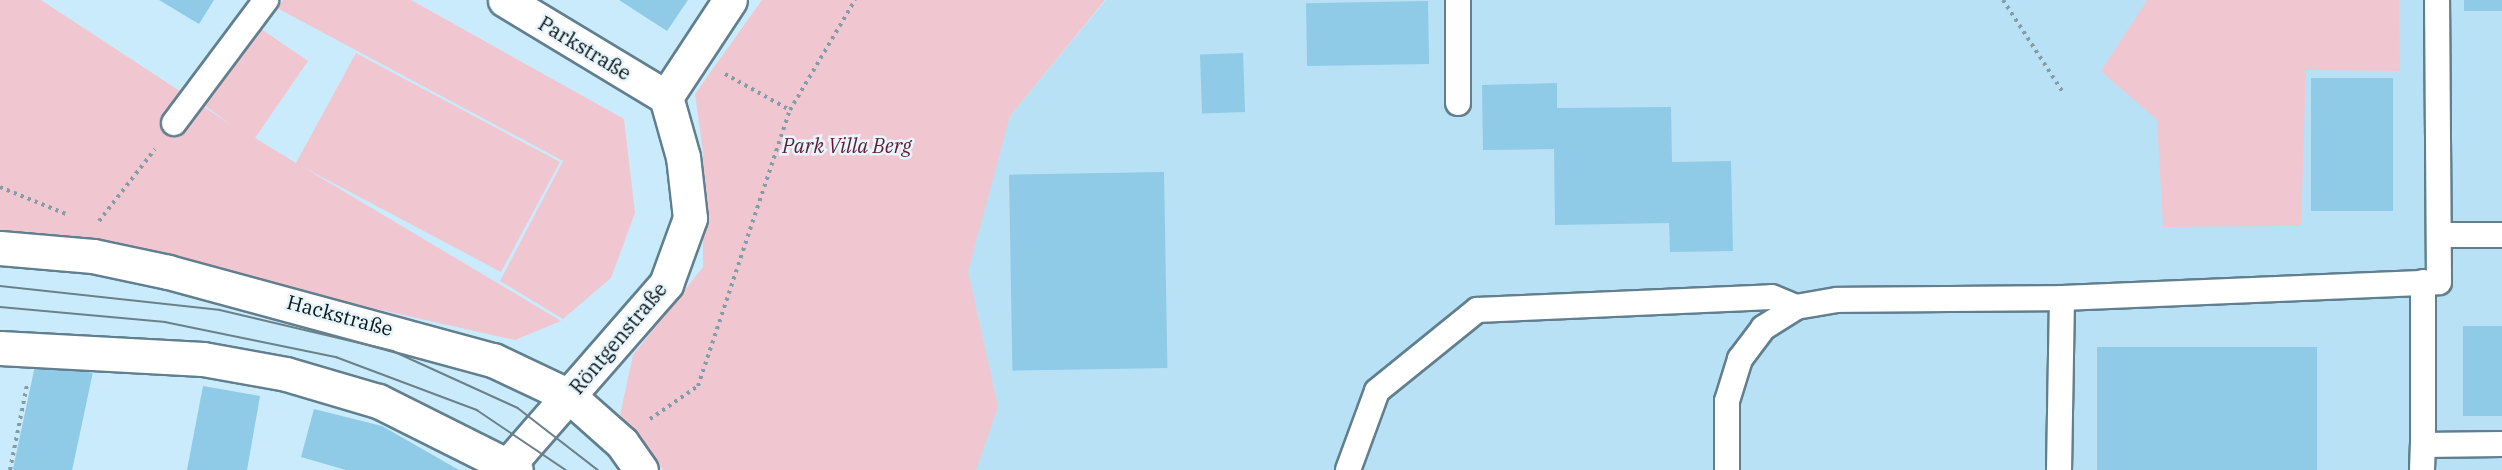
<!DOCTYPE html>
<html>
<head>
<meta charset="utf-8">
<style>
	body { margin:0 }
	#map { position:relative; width:2502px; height:470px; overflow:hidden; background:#caebfb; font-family:"IBM Plex Serif",serif }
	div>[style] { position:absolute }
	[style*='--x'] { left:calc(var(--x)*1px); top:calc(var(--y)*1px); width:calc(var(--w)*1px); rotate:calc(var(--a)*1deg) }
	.built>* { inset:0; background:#b8e1f5 }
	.green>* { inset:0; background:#f0c7d1 }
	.building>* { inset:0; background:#8fcae6; transform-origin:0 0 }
	.path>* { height:4px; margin-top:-2px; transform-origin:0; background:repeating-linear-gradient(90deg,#829ca8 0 3px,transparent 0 7.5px) }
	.roads { filter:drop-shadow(2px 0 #617f8e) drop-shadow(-2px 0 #617f8e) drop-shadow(0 2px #617f8e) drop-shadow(0 -2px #617f8e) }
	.service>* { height:24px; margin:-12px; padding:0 12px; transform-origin:12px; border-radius:12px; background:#fff }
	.minor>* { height:33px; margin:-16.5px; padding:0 16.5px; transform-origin:16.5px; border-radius:16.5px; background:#fff }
	.secondary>* { height:33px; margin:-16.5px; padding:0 16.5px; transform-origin:16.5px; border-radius:16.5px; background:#fff }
	.tram>* { height:1.5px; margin:-0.75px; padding:0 0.75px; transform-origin:0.75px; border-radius:0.75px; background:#6a818c }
	span { translate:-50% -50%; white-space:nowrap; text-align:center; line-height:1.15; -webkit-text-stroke:5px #e8f5fb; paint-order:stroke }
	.street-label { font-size:20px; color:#0a161c }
	.park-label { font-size:20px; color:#5e1a34; font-style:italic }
</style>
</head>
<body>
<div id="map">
	<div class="built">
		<div style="clip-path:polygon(1106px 0,2502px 0,2502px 470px,888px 470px,1010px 116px)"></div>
	</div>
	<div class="green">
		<div style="clip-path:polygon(0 0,41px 0,230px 124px,200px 102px,254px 24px,308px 61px,255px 138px,296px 163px,356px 53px,560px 162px,501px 272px,303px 167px,561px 321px,515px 340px,69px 240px,0 237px)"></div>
		<div style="clip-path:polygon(283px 0,411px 0,624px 119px,635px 213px,611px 278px,563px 319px,500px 281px,563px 161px,277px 8px)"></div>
		<div style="clip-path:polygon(762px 0,1105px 0,1010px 116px,968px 271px,998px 407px,976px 470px,663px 470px,620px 415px,633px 355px,703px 267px,703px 152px,695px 94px)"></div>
		<div style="clip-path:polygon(2147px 0,2399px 0,2400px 71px,2306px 70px,2301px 226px,2163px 227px,2157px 120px,2101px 71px)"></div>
	</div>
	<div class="building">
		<div style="clip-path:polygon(159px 0,214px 0,199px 24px)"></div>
		<div style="clip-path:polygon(619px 0,688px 0,667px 31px)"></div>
		<div style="left:2464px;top:0;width:38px;height:11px"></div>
		<div style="left:1428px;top:1px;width:63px;height:122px;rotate:89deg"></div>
		<div style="left:1243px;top:53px;width:59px;height:43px;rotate:88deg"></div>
		<div style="left:2393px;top:78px;width:133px;height:82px;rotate:90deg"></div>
		<div style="clip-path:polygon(1557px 83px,1557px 108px,1671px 107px,1672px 162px,1731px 161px,1733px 251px,1670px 252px,1669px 223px,1555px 225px,1554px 149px,1483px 150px,1482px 85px)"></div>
		<div style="left:1164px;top:172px;width:196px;height:155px;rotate:89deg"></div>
		<div style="left:2502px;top:326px;width:90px;height:39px;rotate:90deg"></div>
		<div style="left:2317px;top:347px;width:123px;height:220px;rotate:90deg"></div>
		<div style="left:36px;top:361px;width:58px;height:111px;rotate:12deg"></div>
		<div style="clip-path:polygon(203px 386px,260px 396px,247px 470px,187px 470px)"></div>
		<div style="clip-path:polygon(314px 409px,382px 426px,459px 470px,346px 470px,301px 457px)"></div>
	</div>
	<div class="path">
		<div style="--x:2003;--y:0;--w:112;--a:57"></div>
		<div style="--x:725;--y:74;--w:74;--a:29"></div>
		<div style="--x:0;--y:187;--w:71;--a:22.2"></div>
		<div style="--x:99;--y:221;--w:91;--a:-52.1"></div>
		<div style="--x:650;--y:419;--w:58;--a:-34.5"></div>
		<div style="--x:698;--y:386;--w:291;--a:-71.6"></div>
		<div style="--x:790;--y:110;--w:128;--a:-59.4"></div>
		<div style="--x:10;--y:470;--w:87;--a:-78.7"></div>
	</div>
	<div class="roads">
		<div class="service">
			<div style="--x:1458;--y:103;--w:103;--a:-90"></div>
			<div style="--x:174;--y:123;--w:154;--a:-53.2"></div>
			<div style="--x:2439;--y:235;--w:63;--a:0"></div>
			<div style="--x:2423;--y:282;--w:163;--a:90"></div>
			<div style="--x:2423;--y:445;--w:79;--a:-0.7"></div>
			<div style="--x:1348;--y:470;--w:84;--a:-69.8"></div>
			<div style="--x:1377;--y:391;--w:129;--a:-39"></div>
			<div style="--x:1477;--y:310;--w:295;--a:-2.5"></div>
			<div style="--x:1772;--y:297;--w:26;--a:23"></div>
			<div style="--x:1727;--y:470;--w:69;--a:-90"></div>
			<div style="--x:1727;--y:401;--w:44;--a:-72.8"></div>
			<div style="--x:1740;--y:359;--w:39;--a:-53"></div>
			<div style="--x:1763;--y:328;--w:39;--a:-32"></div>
			<div style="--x:1796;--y:307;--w:42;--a:-9.7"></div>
			<div style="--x:1837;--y:300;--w:225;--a:-0.5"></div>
			<div style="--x:2059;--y:470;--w:172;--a:-89"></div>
			<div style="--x:2062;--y:298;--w:377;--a:-2.4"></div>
			<div style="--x:2439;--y:282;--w:282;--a:-90.4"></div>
			<div style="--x:2422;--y:470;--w:25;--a:-88"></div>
		</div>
		<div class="minor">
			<div style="--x:505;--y:0;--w:188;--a:31.1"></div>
			<div style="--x:509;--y:464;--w:239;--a:-48.9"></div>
			<div style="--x:666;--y:284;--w:70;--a:-70"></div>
			<div style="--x:690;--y:218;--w:61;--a:-96.5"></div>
			<div style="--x:683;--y:157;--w:62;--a:-105.8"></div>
			<div style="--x:666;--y:97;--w:116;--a:-56.6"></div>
		</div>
		<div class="secondary">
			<div style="--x:0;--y:248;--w:93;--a:4.9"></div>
			<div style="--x:93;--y:256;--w:77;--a:12"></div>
			<div style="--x:168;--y:272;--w:337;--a:15.2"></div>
			<div style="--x:493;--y:360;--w:84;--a:25.3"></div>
			<div style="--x:569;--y:396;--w:71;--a:41.6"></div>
			<div style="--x:622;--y:443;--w:33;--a:55"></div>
			<div style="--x:0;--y:348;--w:203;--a:3.1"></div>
			<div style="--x:203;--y:359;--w:84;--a:10.2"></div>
			<div style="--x:286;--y:374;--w:96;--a:16.4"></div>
			<div style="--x:378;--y:401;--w:154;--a:26.6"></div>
		</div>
	</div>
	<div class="tram">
		<div style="--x:0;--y:286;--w:221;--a:6.2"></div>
		<div style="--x:220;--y:310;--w:178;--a:13.3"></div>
		<div style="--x:393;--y:351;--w:137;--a:24.5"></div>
		<div style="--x:518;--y:408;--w:101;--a:37.8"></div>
		<div style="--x:0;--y:307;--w:166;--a:5.2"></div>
		<div style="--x:165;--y:322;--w:175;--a:11.6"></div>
		<div style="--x:336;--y:357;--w:151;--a:20.6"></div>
		<div style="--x:477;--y:410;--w:107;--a:34"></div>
	</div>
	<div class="street-label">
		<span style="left:585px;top:48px;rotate:31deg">Parkstraße</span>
		<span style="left:340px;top:315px;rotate:15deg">Hackstraße</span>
		<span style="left:618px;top:338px;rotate:-50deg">Röntgenstraße</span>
	</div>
	<div class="park-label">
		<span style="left:847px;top:145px">Park Villa Berg</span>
	</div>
</div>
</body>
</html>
